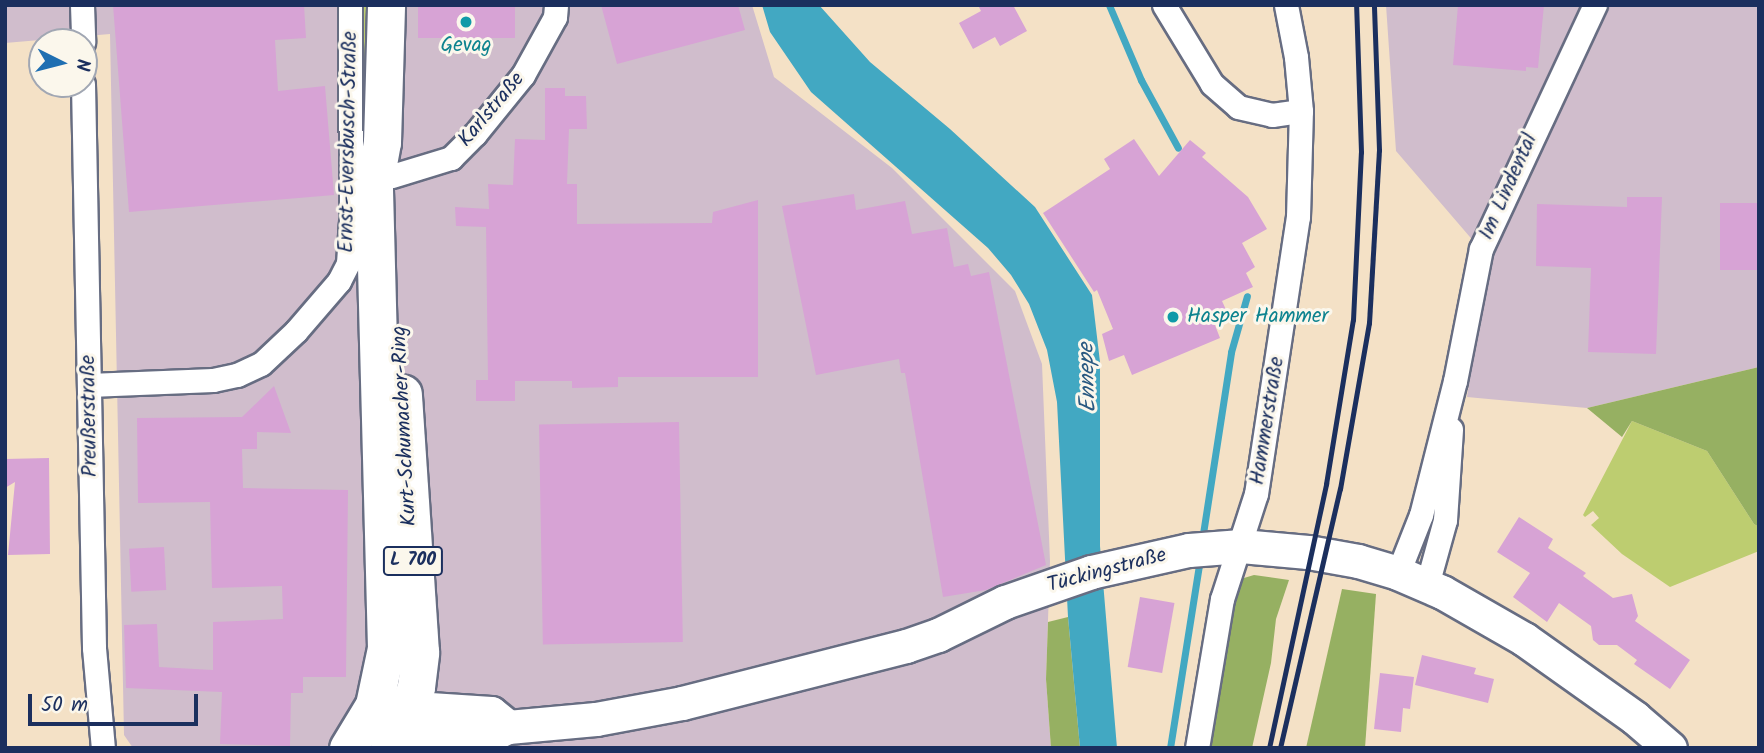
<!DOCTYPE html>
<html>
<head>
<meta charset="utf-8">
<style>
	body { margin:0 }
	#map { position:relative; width:1764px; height:753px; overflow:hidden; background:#f4e1c6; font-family:Kalam,sans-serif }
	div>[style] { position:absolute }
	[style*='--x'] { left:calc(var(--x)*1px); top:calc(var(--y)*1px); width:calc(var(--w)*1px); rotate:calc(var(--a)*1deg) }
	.industrial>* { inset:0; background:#d0bdcc }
	.green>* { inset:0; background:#bdcd70 }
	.forest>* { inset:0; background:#96b062 }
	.water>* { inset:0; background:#42a8c2 }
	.stream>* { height:7px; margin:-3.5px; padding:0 3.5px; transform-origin:3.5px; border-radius:3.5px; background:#42a8c2 }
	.building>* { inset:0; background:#d7a3d5; transform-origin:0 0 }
	.roads { filter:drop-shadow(2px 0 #676d82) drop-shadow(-2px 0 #676d82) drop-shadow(0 2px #676d82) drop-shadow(0 -2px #676d82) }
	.street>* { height:23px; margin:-11.5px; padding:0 11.5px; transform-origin:11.5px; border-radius:11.5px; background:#fff }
	.secondary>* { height:33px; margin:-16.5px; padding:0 16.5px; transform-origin:16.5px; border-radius:16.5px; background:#fff }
	.primary>* { height:37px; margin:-18.5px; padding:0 18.5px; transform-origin:18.5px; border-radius:18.5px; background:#fff }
	.rail>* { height:5px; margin:-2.5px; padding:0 2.5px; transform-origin:2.5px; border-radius:2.5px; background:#1b2f5e }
	.dots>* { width:19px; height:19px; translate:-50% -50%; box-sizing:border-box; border:4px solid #fbf7ec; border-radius:50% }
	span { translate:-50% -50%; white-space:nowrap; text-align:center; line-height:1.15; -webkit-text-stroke:6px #fbf7ec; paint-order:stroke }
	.shield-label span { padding:2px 5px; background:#fbf7ec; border:2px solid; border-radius:5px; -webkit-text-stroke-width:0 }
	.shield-label { font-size:19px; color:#1b2f5e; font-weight:700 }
	.culture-label { font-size:21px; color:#0d838f }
	.left { translate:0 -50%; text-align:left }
	.street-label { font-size:21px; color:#1b2f5e }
	.water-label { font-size:23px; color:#295981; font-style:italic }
	.frame { position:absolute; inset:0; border:7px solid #1b2f5e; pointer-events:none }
	.north { position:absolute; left:28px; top:28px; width:70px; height:70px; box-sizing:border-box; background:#fbf7ec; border:2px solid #a1a7b3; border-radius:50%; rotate:96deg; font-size:19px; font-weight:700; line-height:28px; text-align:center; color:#1b2f5e }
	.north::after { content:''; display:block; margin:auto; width:24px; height:32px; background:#1f6fb2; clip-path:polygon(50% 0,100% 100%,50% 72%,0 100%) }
	.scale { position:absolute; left:28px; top:694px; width:170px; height:32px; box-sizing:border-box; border:4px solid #1b2f5e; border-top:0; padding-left:9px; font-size:21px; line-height:24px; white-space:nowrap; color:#1b2f5e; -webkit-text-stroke:5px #fbf7ec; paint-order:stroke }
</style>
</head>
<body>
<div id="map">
	<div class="industrial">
		<div style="clip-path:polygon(5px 5px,752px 5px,774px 77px,892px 168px,1015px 291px,1042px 364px,1050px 561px,1046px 679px,1051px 748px,133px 748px,124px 735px,110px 34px,5px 43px)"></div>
		<div style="clip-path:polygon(1386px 5px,1759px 5px,1759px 367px,1587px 408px,1467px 397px,1488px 258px,1396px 151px)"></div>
	</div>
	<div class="green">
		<div style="clip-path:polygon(355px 5px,374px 5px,365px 214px)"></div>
		<div style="clip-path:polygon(1632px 421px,1707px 451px,1754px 524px,1759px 527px,1759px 551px,1670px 587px,1622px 554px,1591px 525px,1599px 518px,1593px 511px,1585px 517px,1583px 515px)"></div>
	</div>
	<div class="forest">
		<div style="clip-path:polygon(1759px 367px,1759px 527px,1754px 524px,1707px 451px,1632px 421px,1622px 437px,1587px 408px)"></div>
		<div style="clip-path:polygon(1254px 575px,1289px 580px,1276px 619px,1271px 663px,1252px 748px,1204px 748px,1233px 592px,1244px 578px)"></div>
		<div style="clip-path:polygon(1342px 589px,1376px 594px,1365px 748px,1306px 748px)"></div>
		<div style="clip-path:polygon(1068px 617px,1080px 748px,1051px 748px,1046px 679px,1048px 622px)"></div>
	</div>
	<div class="water">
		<div style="clip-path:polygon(762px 5px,819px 5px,870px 62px,950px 129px,1035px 207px,1092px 295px,1100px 362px,1100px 546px,1117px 748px,1080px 748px,1068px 617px,1057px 402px,1047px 350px,1029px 304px,1011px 275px,988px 248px,811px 92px,770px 32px)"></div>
	</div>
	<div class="stream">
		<div style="--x:1109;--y:5;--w:82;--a:66.9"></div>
		<div style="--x:1141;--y:80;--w:77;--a:61.4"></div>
		<div style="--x:1202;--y:540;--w:190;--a:-81.2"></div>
		<div style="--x:1231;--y:352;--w:58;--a:-74.1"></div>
		<div style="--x:1170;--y:748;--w:192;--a:-81"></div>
	</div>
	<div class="building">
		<div style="clip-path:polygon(113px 5px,304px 5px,306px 38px,275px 40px,278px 91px,325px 86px,334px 195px,129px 212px)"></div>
		<div style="left:418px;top:5px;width:97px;height:33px"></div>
		<div style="clip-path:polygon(601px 5px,738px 5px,745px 30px,617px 64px)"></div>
		<div style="clip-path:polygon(978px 5px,1013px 5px,1027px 31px,1000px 46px,995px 37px,973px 49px,959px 23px,981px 11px)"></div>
		<div style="clip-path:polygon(1458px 5px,1544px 5px,1538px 68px,1526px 67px,1526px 71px,1453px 65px)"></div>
		<div style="clip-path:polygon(545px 88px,565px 88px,565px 96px,586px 96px,587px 129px,569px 129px,567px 184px,577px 184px,577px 224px,712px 223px,713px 212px,758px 200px,758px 377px,618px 377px,618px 387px,572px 388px,572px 381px,515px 381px,515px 401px,476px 401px,476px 380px,488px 380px,486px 227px,456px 226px,455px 207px,489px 209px,488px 184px,513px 185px,515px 139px,545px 140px)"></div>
		<div style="clip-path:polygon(1134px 139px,1159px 176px,1190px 140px,1206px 153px,1202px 157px,1248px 197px,1267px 229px,1242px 243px,1255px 267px,1246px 273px,1253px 287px,1222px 301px,1228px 314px,1213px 320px,1220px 338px,1132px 375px,1124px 355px,1109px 361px,1102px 334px,1113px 329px,1097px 290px,1094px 292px,1043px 213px,1110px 169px,1104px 159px)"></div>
		<div style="clip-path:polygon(854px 194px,856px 210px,905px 201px,912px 234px,947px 228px,954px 267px,968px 264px,971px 276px,989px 272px,1046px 565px,986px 590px,943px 597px,905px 373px,901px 373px,899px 359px,816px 375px,782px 206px)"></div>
		<div style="clip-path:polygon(1627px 197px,1662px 197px,1656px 354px,1588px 352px,1591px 268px,1536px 266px,1537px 204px,1627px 207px)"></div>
		<div style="left:1720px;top:203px;width:39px;height:67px"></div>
		<div style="clip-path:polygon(274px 386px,291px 433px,257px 432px,257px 449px,242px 449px,243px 488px,348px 490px,346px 677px,303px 677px,303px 693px,291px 693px,290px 746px,220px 744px,222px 692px,126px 688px,124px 625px,157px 624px,159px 667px,213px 670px,213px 622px,283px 619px,282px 586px,212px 588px,210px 502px,138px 503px,137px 418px,242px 417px)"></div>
		<div style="left:679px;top:422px;width:220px;height:140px;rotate:89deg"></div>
		<div style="clip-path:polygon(49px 458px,50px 554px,8px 555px,15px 482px,5px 488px,5px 459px)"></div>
		<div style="clip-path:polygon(1519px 517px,1553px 539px,1548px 548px,1586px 573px,1583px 576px,1613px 598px,1632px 594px,1638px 616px,1635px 621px,1690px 660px,1670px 689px,1634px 664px,1637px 660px,1617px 645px,1599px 645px,1593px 640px,1591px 626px,1559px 603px,1547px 622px,1513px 597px,1530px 573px,1497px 552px)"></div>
		<div style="left:164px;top:547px;width:43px;height:35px;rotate:87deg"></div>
		<div style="left:1140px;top:597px;width:35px;height:71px;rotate:10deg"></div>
		<div style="clip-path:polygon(1422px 655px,1476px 668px,1474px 674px,1494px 679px,1488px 703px,1415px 685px)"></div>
		<div style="clip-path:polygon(1380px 673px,1414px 677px,1410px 709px,1403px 708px,1401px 732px,1374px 729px)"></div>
	</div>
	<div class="roads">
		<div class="street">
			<div style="--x:82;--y:5;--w:37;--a:88"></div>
			<div style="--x:1164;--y:5;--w:92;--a:58.7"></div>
			<div style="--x:1212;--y:84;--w:35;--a:41"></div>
			<div style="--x:1238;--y:107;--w:35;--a:13"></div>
			<div style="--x:1272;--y:115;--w:29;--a:-8"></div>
			<div style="--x:83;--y:84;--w:564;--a:88.88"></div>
			<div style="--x:94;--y:648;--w:100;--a:84.9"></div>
			<div style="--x:392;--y:176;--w:62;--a:-17"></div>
			<div style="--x:451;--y:158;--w:34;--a:-45"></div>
			<div style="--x:475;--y:134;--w:76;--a:-50.9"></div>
			<div style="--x:523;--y:75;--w:66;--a:-61.1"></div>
			<div style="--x:555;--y:17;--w:12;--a:-85"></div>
			<div style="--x:89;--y:385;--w:124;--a:-2.3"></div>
			<div style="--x:213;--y:380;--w:25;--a:-12"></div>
			<div style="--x:237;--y:375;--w:26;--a:-25"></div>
			<div style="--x:261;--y:364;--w:48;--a:-43.3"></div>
			<div style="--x:296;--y:331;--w:66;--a:-49.3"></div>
			<div style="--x:339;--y:281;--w:20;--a:-63"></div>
			<div style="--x:348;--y:263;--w:39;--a:-86"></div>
			<div style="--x:351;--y:224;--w:219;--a:-90.3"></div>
			<div style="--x:1398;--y:573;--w:62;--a:-68.4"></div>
			<div style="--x:1421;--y:515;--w:138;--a:-75.8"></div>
			<div style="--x:1455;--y:381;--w:135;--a:-78.9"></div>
			<div style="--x:1481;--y:249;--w:269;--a:-65"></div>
			<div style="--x:1427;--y:585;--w:67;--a:-74.5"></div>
			<div style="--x:1445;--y:520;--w:91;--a:-86.2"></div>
			<div style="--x:1197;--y:748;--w:151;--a:-80.5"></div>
			<div style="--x:1222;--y:599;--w:110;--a:-72.1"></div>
			<div style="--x:1256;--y:494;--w:280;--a:-81.4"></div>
			<div style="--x:1298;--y:217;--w:106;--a:-88.4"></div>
			<div style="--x:1301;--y:111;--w:54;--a:-95.3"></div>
			<div style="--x:1296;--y:57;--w:53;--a:-100.9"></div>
		</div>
		<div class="secondary">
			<div style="--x:384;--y:706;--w:107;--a:3.7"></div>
			<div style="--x:491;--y:713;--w:22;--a:39"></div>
			<div style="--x:382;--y:715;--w:26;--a:51"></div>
			<div style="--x:398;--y:735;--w:48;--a:4.8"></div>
			<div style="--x:446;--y:739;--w:39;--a:-1"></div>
			<div style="--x:485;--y:738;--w:25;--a:-26"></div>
			<div style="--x:508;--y:727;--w:88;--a:-5.2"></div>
			<div style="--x:596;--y:719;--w:87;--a:-10.5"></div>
			<div style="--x:682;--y:703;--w:231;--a:-14.3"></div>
			<div style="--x:906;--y:646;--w:34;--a:-19"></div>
			<div style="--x:938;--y:635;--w:75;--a:-26.2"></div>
			<div style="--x:1005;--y:602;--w:91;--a:-19.2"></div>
			<div style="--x:1091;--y:572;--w:100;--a:-12.7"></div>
			<div style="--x:1189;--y:550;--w:52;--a:-4.4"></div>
			<div style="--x:1241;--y:546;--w:67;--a:5.1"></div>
			<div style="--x:1308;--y:552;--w:51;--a:10.2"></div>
			<div style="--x:1358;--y:561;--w:42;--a:16.7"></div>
			<div style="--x:1398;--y:573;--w:48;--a:23.4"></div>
			<div style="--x:1442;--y:592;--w:95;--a:29.8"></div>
			<div style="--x:1524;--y:639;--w:136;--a:35.4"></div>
			<div style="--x:1635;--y:718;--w:46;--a:40.6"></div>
		</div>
		<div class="primary">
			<div style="--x:348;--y:748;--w:50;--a:-58.8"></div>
			<div style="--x:374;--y:705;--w:58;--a:-78.1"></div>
			<div style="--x:386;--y:648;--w:462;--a:-91.5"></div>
			<div style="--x:374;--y:186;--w:45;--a:-79.7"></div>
			<div style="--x:382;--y:142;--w:137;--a:-88.3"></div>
			<div style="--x:389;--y:748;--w:16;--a:-55"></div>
			<div style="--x:398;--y:735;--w:51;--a:-69.4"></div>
			<div style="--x:416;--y:687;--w:35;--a:-83"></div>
			<div style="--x:420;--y:652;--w:259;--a:-93.8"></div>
		</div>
	</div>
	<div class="rail">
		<div style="--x:1269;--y:748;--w:270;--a:-77.8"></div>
		<div style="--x:1326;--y:484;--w:166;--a:-80.7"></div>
		<div style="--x:1353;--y:320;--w:168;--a:-87.3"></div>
		<div style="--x:1361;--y:152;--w:147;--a:-91.9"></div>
		<div style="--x:1280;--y:748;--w:266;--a:-77"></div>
		<div style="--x:1340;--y:489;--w:169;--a:-80.1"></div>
		<div style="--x:1369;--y:323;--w:173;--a:-86.7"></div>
		<div style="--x:1379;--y:150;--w:145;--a:-92"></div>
	</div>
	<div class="dots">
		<div style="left:466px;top:22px;background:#0f9aa8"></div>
		<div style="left:1173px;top:317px;background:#0f9aa8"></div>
	</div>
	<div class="shield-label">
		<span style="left:413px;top:561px">L 700</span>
	</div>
	<div class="culture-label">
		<span style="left:466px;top:46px">Gevag</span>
		<span class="left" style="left:1187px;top:317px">Hasper Hammer</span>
	</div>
	<div class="street-label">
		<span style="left:492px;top:110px;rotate:-50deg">Karlstraße</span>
		<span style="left:349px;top:142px;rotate:-89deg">Ernst-Eversbusch-Straße</span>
		<span style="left:1509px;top:187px;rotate:-66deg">Im Lindental</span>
		<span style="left:90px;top:416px;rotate:-91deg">Preußerstraße</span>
		<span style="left:1268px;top:421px;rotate:-81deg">Hammerstraße</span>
		<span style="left:405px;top:426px;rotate:-93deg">Kurt-Schumacher-Ring</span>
		<span style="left:1107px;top:571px;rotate:-15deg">Tückingstraße</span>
	</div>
	<div class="water-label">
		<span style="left:1088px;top:378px;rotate:-92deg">Ennepe</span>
	</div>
	<div class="frame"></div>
	<div class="north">N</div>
	<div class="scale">50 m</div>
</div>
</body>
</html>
